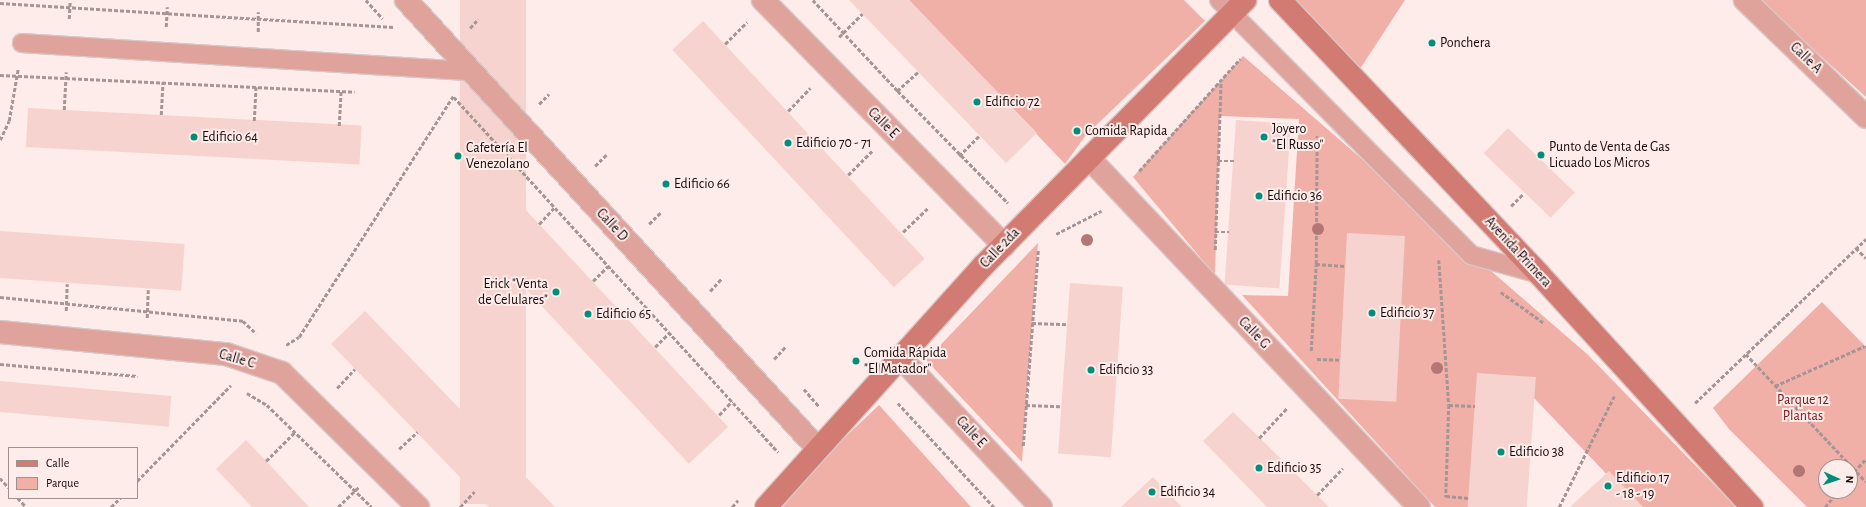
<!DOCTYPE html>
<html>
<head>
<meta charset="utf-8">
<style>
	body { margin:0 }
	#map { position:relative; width:1866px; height:507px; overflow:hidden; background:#feecea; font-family:"Alegreya Sans",sans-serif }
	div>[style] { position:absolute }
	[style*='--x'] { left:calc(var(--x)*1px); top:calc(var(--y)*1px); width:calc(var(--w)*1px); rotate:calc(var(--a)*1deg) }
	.green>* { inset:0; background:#f0afa7 }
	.building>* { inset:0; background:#f7d3cf; transform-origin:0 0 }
	.path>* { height:2.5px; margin-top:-1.25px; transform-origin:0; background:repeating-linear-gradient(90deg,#a59594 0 4px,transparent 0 6px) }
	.roads { filter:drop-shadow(1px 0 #d9c7c6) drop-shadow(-1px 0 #d9c7c6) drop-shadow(0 1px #d9c7c6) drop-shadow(0 -1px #d9c7c6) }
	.lane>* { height:18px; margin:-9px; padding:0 9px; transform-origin:9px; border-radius:9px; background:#dfa39c }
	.street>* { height:22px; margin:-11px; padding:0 11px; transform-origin:11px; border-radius:11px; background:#dfa39c }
	.secondary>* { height:22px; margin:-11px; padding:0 11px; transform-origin:11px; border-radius:11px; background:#d27b72 }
	.trees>* { width:12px; height:12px; margin:-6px; border-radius:50%; background:#b47675 }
	.dots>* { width:11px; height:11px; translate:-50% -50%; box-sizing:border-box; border:2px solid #feecea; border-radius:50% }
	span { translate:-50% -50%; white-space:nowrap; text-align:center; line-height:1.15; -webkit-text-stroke:4px #feecea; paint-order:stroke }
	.poi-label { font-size:14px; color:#140706 }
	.left { translate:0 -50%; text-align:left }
	.right { translate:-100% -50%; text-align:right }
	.street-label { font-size:14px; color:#140706 }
	.park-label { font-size:14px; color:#771516 }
	.legend { position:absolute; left:8px; top:447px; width:130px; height:52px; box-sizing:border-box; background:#feecea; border:1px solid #a0908f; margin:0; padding:5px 7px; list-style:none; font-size:12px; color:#140706 }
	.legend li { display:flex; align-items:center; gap:8px; height:20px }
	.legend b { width:20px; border:1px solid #a0908f }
	.north { position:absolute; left:1818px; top:459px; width:40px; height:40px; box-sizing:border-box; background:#feecea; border:1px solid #a0908f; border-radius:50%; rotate:93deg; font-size:11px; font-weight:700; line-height:16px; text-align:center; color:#140706 }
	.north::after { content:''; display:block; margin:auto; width:14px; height:18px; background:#008e78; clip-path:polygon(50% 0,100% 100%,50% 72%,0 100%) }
</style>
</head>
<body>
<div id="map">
	<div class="green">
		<div style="clip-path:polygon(909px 0,1184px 0,1205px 21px,1086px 135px,1065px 164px)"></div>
		<div style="clip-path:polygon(1280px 0,1405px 0,1354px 78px)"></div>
		<div style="clip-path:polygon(1759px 0,1866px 0,1866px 97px)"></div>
		<div style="clip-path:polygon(1243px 56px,1587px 354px,1736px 507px,1638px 507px,1535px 399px,1481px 376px,1472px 507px,1435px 507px,1242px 295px,1288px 296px,1299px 119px,1220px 116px,1215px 275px,1133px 177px)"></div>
		<div style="clip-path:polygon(1038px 243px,1026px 405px,1022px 462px,926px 360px)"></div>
		<div style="clip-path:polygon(evenodd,1822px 302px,1866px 347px,1866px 507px,1807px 507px,1729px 429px,1713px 408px,1822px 302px,1826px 467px,1850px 467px,1850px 491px,1826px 491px,1826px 467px)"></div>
		<div style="clip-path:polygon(879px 405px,971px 507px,783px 507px,819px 462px)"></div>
	</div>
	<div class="building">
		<div style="left:460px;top:0;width:66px;height:504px"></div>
		<div style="clip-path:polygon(849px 0,909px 0,1037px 133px,1006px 163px)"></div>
		<div style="left:703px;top:21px;width:325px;height:42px;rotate:47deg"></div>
		<div style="left:28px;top:108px;width:334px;height:39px;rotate:3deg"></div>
		<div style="left:1236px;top:120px;width:55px;height:165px;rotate:4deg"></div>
		<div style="left:1508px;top:128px;width:93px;height:35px;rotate:44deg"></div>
		<div style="left:510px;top:193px;width:320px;height:54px;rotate:47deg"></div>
		<div style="left:0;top:231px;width:185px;height:47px;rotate:4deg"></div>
		<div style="left:1347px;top:233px;width:58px;height:166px;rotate:3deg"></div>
		<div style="left:1070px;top:283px;width:53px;height:171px;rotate:4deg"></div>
		<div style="clip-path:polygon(365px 311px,555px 507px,489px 507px,331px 344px)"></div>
		<div style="left:1477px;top:373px;width:59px;height:134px;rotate:4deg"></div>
		<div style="left:0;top:381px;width:172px;height:31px;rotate:5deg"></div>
		<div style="clip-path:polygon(1233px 412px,1260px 438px,1329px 507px,1267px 507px,1203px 441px)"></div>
		<div style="clip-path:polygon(246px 440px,266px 461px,309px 507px,252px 507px,216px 469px)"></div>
		<div style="clip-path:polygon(1609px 471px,1643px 507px,1570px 507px)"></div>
		<div style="clip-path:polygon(1153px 477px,1182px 507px,1121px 507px)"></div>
	</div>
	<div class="path">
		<div style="--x:366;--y:0;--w:25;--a:48"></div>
		<div style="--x:813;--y:0;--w:125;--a:47"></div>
		<div style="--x:898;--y:91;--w:157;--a:45.5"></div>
		<div style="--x:0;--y:3;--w:394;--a:3.5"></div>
		<div style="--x:69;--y:19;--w:18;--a:-87"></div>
		<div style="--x:166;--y:27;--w:20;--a:-87"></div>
		<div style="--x:470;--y:28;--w:12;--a:-48"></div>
		<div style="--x:258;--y:32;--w:20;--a:-90"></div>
		<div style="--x:839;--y:37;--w:33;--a:-45"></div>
		<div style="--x:725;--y:44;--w:31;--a:-45"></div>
		<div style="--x:0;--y:75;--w:355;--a:2.7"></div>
		<div style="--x:897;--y:91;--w:28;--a:-42"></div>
		<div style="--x:454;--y:97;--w:481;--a:47.6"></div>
		<div style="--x:539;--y:104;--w:14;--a:-45"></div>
		<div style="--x:64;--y:110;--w:38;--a:-87"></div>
		<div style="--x:788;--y:111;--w:32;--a:-46"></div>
		<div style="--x:161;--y:115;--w:33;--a:-87"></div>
		<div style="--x:254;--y:121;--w:34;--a:-87"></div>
		<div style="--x:339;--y:126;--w:35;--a:-87"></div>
		<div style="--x:0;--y:140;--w:21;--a:-65"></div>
		<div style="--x:9;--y:121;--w:53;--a:-80.2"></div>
		<div style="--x:959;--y:156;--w:28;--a:-45"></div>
		<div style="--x:1218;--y:161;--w:16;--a:0"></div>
		<div style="--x:595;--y:166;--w:16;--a:-45"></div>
		<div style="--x:1139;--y:171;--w:151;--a:-48"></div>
		<div style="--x:848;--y:175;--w:34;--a:-45"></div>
		<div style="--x:1511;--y:206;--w:18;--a:-45"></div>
		<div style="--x:539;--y:224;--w:23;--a:-47"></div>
		<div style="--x:649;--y:224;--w:16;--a:-45"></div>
		<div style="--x:903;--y:232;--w:35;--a:-44"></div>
		<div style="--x:1215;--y:232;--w:14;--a:0"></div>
		<div style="--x:1056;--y:234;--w:51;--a:-27.1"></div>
		<div style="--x:1856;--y:248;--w:14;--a:45"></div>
		<div style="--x:1215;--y:250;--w:169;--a:-88"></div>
		<div style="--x:1439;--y:260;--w:145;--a:86.1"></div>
		<div style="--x:1449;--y:405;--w:92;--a:91.9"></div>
		<div style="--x:1316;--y:264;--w:29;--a:4"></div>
		<div style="--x:593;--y:281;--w:21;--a:-45"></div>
		<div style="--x:710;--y:291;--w:18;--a:-47"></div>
		<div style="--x:1501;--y:292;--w:53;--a:35.8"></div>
		<div style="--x:0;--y:297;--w:244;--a:5.6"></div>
		<div style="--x:243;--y:321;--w:18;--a:43"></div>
		<div style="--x:66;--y:311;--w:27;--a:-88"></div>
		<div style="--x:147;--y:318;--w:28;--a:-88"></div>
		<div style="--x:1032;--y:323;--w:36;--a:2"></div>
		<div style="--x:286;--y:345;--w:15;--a:-32"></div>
		<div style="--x:299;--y:337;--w:286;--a:-57.4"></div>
		<div style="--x:655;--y:347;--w:21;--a:-45"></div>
		<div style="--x:1311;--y:351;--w:87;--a:-86.7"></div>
		<div style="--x:1316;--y:264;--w:128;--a:-89.6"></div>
		<div style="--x:1746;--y:354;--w:175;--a:46.8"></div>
		<div style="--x:774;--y:359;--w:18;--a:-47"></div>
		<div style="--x:1317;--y:359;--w:23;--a:2"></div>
		<div style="--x:0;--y:364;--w:138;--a:5"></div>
		<div style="--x:1775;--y:386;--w:98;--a:-24"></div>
		<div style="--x:1865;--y:346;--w:1;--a:45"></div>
		<div style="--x:337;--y:388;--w:26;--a:-47"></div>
		<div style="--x:804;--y:389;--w:23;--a:49"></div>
		<div style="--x:247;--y:393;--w:23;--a:31"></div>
		<div style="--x:267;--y:405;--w:146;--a:44.2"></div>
		<div style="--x:898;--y:403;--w:142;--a:47.3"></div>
		<div style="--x:1695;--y:403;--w:237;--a:-43.8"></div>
		<div style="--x:1026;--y:405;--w:34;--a:2"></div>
		<div style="--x:1449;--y:405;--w:26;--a:2"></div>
		<div style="--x:719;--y:415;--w:19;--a:-47"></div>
		<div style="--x:1259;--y:438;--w:41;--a:-47"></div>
		<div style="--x:1023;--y:446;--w:196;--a:-85.6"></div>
		<div style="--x:399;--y:449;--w:25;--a:-43"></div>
		<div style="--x:266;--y:461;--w:41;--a:-45"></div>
		<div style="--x:1850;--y:476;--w:23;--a:-47"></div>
		<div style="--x:0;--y:478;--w:13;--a:48"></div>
		<div style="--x:137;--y:481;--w:134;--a:-45.6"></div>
		<div style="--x:1317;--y:495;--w:37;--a:-46"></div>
		<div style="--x:1446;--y:496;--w:23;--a:5"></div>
		<div style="--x:18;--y:498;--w:12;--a:48"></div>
		<div style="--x:111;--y:507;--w:13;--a:-45"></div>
		<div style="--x:338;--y:507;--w:29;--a:-44"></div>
		<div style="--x:460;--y:507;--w:21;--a:-47"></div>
		<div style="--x:732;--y:507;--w:9;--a:-49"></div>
		<div style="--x:1559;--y:507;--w:124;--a:-63.6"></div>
		<div style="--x:1825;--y:507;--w:21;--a:-51"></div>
	</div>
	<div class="roads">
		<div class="lane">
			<div style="--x:1219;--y:0;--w:359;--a:45.3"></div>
			<div style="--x:1471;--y:255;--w:71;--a:15.6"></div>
			<div style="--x:22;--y:43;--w:449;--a:3.6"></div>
		</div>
		<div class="street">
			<div style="--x:406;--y:0;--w:609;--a:47.46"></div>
			<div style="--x:763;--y:0;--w:344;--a:45.5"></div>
			<div style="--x:1745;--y:0;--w:168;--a:44"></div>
			<div style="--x:1089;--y:158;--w:480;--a:46.6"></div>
			<div style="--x:0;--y:332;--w:227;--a:5.6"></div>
			<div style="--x:226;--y:354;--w:59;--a:18.7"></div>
			<div style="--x:282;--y:373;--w:191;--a:44.6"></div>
			<div style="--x:900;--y:357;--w:206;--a:46.8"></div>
		</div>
		<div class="secondary">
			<div style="--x:1280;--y:0;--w:377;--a:46.6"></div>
			<div style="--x:1539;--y:274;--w:316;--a:47.6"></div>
			<div style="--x:766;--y:507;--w:326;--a:-48"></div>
			<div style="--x:984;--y:265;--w:372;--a:-45.4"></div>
		</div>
	</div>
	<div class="trees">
		<div style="left:1318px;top:229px"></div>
		<div style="left:1087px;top:240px"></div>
		<div style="left:1437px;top:368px"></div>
		<div style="left:1799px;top:471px"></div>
	</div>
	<div class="dots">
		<div style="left:1432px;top:43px;background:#008e78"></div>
		<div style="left:977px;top:102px;background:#008e78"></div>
		<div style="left:1077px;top:131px;background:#008e78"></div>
		<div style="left:194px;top:137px;background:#008e78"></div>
		<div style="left:1264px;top:137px;background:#008e78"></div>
		<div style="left:788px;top:143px;background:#008e78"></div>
		<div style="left:1541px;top:155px;background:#008e78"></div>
		<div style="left:458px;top:156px;background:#008e78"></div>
		<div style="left:666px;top:184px;background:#008e78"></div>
		<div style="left:1259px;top:196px;background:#008e78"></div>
		<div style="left:556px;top:292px;background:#008e78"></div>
		<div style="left:1372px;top:313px;background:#008e78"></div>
		<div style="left:588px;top:314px;background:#008e78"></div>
		<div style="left:856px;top:361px;background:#008e78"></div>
		<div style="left:1091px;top:370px;background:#008e78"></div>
		<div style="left:1501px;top:452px;background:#008e78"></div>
		<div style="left:1259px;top:468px;background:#008e78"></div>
		<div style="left:1608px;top:486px;background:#008e78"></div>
		<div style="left:1152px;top:492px;background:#008e78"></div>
	</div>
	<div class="poi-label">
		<span class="left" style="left:1440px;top:43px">Ponchera</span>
		<span class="left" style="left:985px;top:102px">Edificio 72</span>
		<span class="left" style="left:1272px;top:137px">Joyero<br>"El Russo"</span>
		<span class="left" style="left:1085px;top:131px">Comida Rapida</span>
		<span class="left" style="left:202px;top:137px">Edificio 64</span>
		<span class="left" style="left:796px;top:143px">Edificio 70 - 71</span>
		<span class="left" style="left:1549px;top:155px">Punto de Venta de Gas<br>Licuado Los Micros</span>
		<span class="left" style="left:466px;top:156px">Cafetería El<br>Venezolano</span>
		<span class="left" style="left:674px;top:184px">Edificio 66</span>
		<span class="left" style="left:1267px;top:196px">Edificio 36</span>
		<span class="right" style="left:548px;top:292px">Erick "Venta<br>de Celulares"</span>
		<span class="left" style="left:1380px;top:313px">Edificio 37</span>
		<span class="left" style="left:596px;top:314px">Edificio 65</span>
		<span class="left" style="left:864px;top:361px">Comida Rápida<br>"El Matador"</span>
		<span class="left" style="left:1099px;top:370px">Edificio 33</span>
		<span class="left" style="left:1509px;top:452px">Edificio 38</span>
		<span class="left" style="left:1267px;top:468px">Edificio 35</span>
		<span class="left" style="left:1616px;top:486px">Edificio 17<br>- 18 - 19</span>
		<span class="left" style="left:1160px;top:492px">Edificio 34</span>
	</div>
	<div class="street-label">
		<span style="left:1806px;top:58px;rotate:44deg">Calle A</span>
		<span style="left:883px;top:123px;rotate:45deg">Calle E</span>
		<span style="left:612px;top:225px;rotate:47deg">Calle D</span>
		<span style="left:1000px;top:248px;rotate:-46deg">Calle 2da</span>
		<span style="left:1518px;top:252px;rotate:47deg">Avenida Primera</span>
		<span style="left:1254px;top:333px;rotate:46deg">Calle G</span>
		<span style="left:237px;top:359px;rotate:16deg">Calle C</span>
		<span style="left:971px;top:432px;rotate:47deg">Calle E</span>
	</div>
	<div class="park-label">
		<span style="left:1803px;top:408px">Parque 12<br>Plantas</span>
	</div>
	<ul class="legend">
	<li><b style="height:5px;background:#d27b72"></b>Calle</li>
	<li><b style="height:11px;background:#f0afa7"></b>Parque</li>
	</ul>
	<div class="north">N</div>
</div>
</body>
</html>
